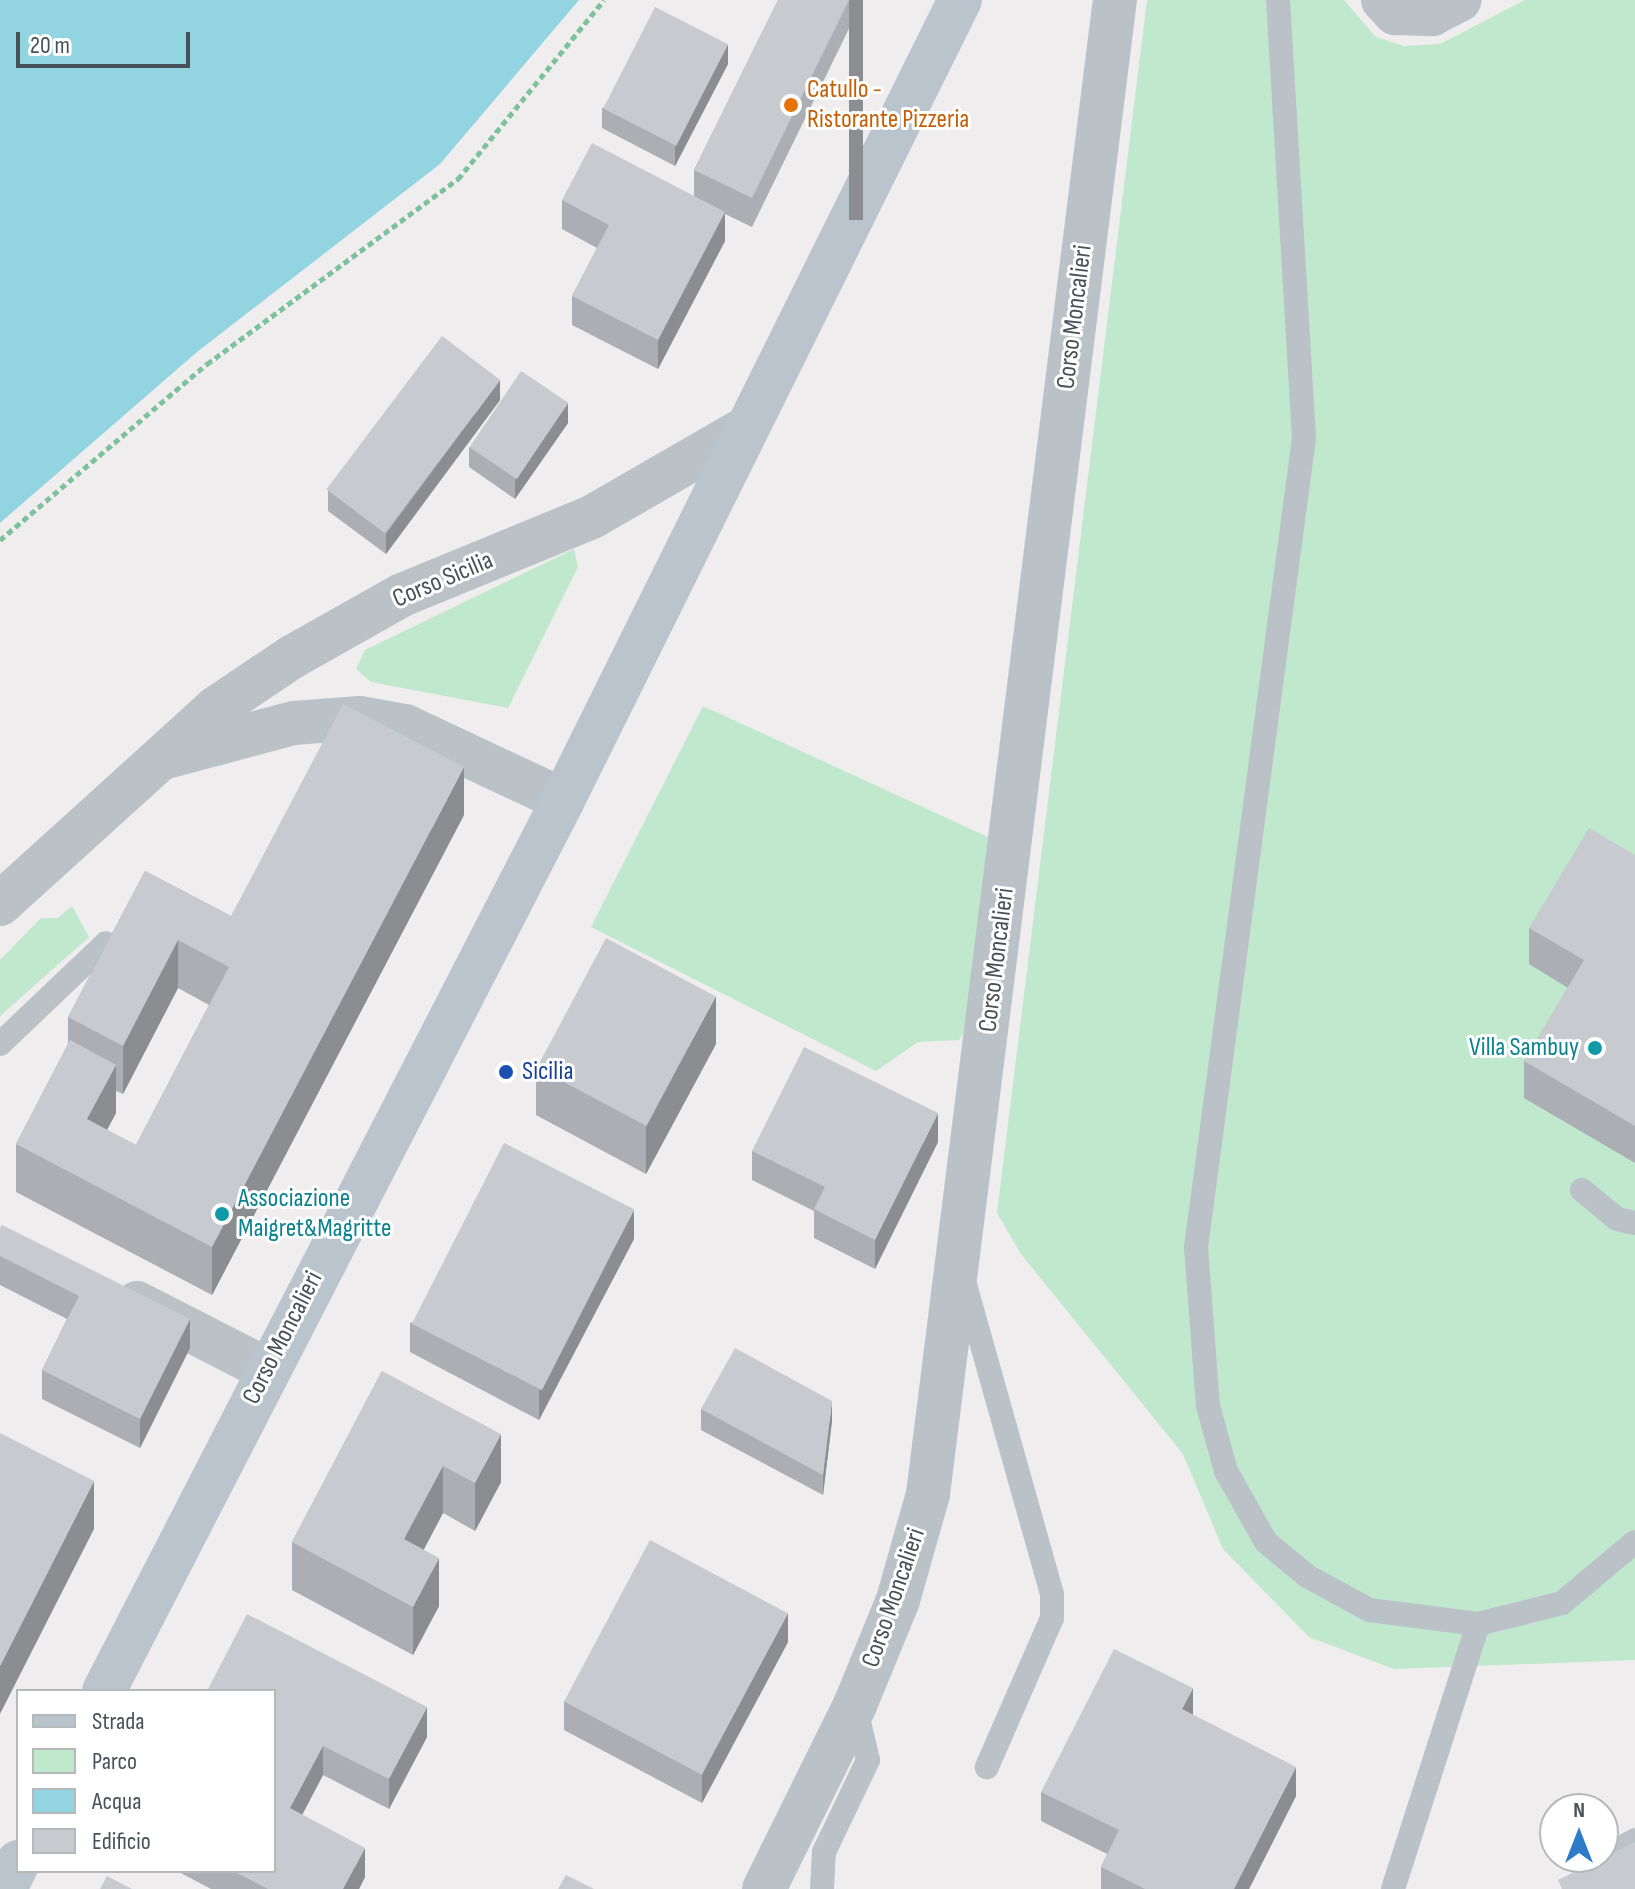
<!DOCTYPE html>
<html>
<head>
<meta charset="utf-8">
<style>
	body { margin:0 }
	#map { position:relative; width:1635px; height:1889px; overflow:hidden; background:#efeded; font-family:"Sofia Sans Condensed",sans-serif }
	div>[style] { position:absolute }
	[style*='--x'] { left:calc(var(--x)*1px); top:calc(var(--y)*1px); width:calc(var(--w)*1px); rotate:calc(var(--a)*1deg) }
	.green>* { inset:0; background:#c0e8cd }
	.water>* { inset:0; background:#92d5e0 }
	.path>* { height:5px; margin-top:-2.5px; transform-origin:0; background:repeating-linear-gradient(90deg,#7cc29b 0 6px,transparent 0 10px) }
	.service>* { height:24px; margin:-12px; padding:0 12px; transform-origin:12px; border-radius:12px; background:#bac2c8 }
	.minor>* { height:44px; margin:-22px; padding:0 22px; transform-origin:22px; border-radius:22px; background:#bac2c8 }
	.tertiary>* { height:44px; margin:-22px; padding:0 22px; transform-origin:22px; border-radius:22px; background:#bac2c8 }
	.secondary>* { height:44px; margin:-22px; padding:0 22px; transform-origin:22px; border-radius:22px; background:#bac4cd }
	.wall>* { inset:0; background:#abaeb2 }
	.shaded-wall>* { inset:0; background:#8b8d91; transform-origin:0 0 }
	.building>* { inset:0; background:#c7cacf; transform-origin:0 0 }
	.dots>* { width:22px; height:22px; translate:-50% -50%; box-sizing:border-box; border:4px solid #fff; border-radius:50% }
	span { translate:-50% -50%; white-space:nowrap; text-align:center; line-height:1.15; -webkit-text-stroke:6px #fff; paint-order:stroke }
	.food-label { font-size:26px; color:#c56008 }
	.left { translate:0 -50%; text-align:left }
	.street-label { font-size:26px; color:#475158 }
	.culture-label { font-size:26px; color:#0d838f }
	.right { translate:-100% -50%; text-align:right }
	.transit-label { font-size:26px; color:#164399 }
	.legend { position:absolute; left:16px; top:1689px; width:260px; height:184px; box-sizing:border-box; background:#fff; border:2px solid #b5b9bc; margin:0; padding:10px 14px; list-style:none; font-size:24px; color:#475158 }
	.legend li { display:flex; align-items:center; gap:16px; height:40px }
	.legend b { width:40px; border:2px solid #b5b9bc }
	.north { position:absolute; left:1539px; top:1793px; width:80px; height:80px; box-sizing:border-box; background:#fff; border:2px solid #b5b9bc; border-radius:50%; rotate:0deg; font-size:22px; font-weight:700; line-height:32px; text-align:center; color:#475158 }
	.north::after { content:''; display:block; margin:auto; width:28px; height:36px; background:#2e7bc8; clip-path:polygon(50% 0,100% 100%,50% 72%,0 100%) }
	.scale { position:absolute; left:16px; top:32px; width:174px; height:36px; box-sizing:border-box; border:4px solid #475158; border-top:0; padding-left:10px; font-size:24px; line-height:28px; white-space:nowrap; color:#475158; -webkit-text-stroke:6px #fff; paint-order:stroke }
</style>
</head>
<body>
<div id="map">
	<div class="green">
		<div style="clip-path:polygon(1147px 0,1344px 0,1376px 37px,1404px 46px,1440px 44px,1525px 0,1635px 0,1635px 1660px,1394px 1669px,1309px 1637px,1223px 1549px,1183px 1454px,1021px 1254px,997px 1213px)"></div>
		<div style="clip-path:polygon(574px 549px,578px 567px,508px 708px,371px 682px,356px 669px,365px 650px)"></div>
		<div style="clip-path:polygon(703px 706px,988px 837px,966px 1029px,959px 1040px,918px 1042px,876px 1071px,591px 927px)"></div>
		<div style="clip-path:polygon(72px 906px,89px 937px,0 1016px,0 960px,41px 918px,58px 918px)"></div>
	</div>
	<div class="water">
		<div style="clip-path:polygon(0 0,579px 0,440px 164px,197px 352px,0 523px)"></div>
	</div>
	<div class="path">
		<div style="--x:0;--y:540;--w:272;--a:-40.4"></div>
		<div style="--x:207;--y:364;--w:312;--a:-36.4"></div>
		<div style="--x:458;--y:179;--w:231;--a:-50.8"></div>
	</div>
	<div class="service">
		<div style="--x:1278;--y:0;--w:439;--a:86.6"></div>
		<div style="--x:1304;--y:438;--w:816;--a:97.6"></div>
		<div style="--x:1196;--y:1247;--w:159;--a:85.7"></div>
		<div style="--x:1208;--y:1406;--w:67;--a:74.5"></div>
		<div style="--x:1226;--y:1471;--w:81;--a:60.6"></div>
		<div style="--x:1266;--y:1542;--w:53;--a:39.7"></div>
		<div style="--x:1307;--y:1576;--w:71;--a:28.7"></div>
		<div style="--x:1369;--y:1610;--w:110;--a:7.3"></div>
		<div style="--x:1478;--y:1624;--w:87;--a:-14"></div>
		<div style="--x:1562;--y:1603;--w:95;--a:-39.9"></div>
		<div style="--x:0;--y:1044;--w:146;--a:-43.6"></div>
		<div style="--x:1582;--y:1190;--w:45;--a:39.6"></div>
		<div style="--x:1617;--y:1219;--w:18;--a:13"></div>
		<div style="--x:964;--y:1281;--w:325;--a:74.3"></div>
		<div style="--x:1052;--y:1594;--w:24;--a:90"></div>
		<div style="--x:1052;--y:1618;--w:163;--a:113.6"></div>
		<div style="--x:1607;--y:1855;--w:32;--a:-28"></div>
		<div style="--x:822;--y:1889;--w:37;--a:-87"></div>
		<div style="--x:824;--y:1852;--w:102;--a:-64.4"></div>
		<div style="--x:868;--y:1760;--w:57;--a:-103.3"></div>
		<div style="--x:1393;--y:1889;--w:278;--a:-72.2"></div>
	</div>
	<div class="minor">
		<div style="--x:1383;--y:0;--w:18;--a:47"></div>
		<div style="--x:1395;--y:13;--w:37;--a:2"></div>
		<div style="--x:1432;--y:14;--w:31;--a:-27"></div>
		<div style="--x:137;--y:1303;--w:145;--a:27.1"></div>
		<div style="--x:764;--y:1889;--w:205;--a:-63.7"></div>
		<div style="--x:855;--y:1705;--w:113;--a:-67.7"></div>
		<div style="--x:898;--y:1600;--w:110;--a:-74.2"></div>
		<div style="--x:928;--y:1494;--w:1506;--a:-82.87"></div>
	</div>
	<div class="tertiary">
		<div style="--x:166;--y:757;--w:132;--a:-14.9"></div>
		<div style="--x:294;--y:723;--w:66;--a:-4.3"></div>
		<div style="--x:360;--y:718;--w:46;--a:10.1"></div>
		<div style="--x:405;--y:726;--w:174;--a:25.1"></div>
		<div style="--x:0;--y:904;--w:292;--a:-42.2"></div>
		<div style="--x:216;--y:708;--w:92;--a:-33.9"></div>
		<div style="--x:292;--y:657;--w:126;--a:-29.4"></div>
		<div style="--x:402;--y:595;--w:205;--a:-22.3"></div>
		<div style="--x:592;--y:517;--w:172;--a:-30"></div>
	</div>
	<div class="secondary">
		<div style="--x:104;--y:1691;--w:1002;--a:-62.74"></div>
		<div style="--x:563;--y:800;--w:893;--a:-63.61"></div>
		<div style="--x:5;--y:1889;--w:30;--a:-64"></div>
	</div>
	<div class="wall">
		<div style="clip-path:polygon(778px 0,863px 0,752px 227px,725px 214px,725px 241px,658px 369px,572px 325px,572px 296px,597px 248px,562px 229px,562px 200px,694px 196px,694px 170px)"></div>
		<div style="clip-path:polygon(728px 64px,675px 166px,602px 128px,602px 108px)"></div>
		<div style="clip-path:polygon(500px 400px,386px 554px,328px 511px,328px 490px)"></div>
		<div style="clip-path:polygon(568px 423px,515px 499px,469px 467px,469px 447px)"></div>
		<div style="clip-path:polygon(evenodd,464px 815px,212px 1295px,16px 1192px,16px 1144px,68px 1044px,68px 1017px,145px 871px,231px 916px,464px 815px,178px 988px,209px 1005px,136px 1145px,107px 1130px,116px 1113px,116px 1091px,123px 1094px,178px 988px)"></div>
		<div style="clip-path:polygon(1635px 855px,1635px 1163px,1524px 1098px,1524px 1061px,1568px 988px,1529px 964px,1529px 928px)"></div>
		<div style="clip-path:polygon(716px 1044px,646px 1174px,536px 1115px,536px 1067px)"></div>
		<div style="clip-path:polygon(938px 1142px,875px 1269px,814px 1238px,814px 1211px,752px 1180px,752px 1151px)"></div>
		<div style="clip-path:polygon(0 1228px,190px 1348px,140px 1448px,42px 1399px,42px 1370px,67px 1319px,0 1285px)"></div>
		<div style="clip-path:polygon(634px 1239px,539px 1420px,410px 1352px,410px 1323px)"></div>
		<div style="clip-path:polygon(382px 1371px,501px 1482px,475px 1531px,443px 1513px,424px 1549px,439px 1606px,413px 1655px,292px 1590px,292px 1542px)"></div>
		<div style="clip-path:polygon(701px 1409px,832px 1421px,823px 1495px,701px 1430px)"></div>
		<div style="clip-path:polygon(788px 1642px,702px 1803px,564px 1730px,564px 1701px)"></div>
		<div style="clip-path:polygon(274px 1691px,427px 1737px,389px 1809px,323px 1775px,302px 1815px,365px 1877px,359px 1889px,211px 1889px,177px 1871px,274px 1871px)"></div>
		<div style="clip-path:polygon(1193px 1715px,1296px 1796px,1249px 1889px,1101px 1889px,1101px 1867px,1107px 1854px,1041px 1821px,1041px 1792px)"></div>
	</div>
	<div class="shaded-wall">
		<div style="left:849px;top:0;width:14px;height:220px"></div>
		<div style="clip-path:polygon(728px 44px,728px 64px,675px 166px,675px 146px)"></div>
		<div style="clip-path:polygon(725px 212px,725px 241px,658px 369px,658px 340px)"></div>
		<div style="clip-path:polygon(500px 380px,500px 400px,386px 554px,386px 534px)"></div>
		<div style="clip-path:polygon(568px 403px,568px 423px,515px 499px,515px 479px)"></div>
		<div style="clip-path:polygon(464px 767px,464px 815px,212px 1295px,212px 1247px)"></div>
		<div style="clip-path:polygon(178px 940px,178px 988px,123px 1094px,123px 1046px)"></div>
		<div style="clip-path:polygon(716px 996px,716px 1044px,646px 1174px,646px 1126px)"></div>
		<div style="clip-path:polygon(116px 1065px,116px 1113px,87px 1167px,87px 1119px)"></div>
		<div style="clip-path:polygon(938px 1113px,938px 1142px,875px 1269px,875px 1240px)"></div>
		<div style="clip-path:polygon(634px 1210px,634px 1239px,539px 1420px,539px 1391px)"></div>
		<div style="clip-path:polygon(190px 1319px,190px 1348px,140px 1448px,140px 1419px)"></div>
		<div style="clip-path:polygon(832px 1401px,832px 1421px,823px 1495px,823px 1475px)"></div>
		<div style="clip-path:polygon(501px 1434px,501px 1482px,475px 1531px,475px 1483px)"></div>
		<div style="clip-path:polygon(443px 1466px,443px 1513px,404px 1587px,404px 1539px)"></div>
		<div style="clip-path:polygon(94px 1481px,94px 1529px,0 1714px,0 1666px)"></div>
		<div style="clip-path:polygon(439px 1558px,439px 1606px,413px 1655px,413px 1607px)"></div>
		<div style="clip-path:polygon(788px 1613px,788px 1642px,702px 1803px,702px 1774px)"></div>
		<div style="clip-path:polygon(1193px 1688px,1193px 1717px,1182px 1709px)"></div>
		<div style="clip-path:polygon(427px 1707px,427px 1737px,389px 1809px,389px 1779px)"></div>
		<div style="clip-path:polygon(323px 1746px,323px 1775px,290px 1838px,290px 1808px)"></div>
		<div style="clip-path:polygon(1296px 1767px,1296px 1796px,1249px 1889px,1234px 1889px)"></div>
		<div style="clip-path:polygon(365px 1848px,365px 1877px,359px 1889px,343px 1889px)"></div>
	</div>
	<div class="building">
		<div style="clip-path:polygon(778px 0,849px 0,752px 198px,694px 170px)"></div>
		<div style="left:655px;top:7px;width:82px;height:114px;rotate:27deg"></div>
		<div style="clip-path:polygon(592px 143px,725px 212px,658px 340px,572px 296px,609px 225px,562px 200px)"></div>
		<div style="left:442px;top:336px;width:73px;height:192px;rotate:37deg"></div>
		<div style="left:521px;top:371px;width:57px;height:92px;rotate:34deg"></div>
		<div style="clip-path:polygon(343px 704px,464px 767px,212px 1247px,16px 1144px,70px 1040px,116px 1065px,87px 1119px,136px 1145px,229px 967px,178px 940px,123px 1046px,68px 1017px,145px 871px,231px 916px)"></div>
		<div style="clip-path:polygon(1589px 828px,1635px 855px,1635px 1126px,1524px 1061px,1584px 960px,1529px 928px)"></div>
		<div style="left:606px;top:938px;width:124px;height:147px;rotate:28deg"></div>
		<div style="clip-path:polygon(804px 1047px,938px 1113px,875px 1240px,814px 1209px,825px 1187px,752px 1151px)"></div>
		<div style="left:504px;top:1143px;width:146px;height:203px;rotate:27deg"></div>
		<div style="clip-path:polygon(2px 1225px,190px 1319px,140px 1419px,42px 1370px,79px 1296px,0 1256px,0 1228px)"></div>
		<div style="clip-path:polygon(735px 1348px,832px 1401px,823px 1475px,701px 1409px)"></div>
		<div style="clip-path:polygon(382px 1371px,501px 1434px,475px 1483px,443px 1466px,404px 1539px,439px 1558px,413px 1607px,292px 1542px)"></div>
		<div style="clip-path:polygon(0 1433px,94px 1481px,0 1666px)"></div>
		<div style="left:650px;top:1540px;width:156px;height:183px;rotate:28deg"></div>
		<div style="clip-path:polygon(247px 1614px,427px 1707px,389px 1779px,323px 1746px,290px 1808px,365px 1848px,343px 1889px,268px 1889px,233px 1871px,274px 1871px,274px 1691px,207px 1691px)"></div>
		<div style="clip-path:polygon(1114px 1649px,1193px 1688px,1182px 1709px,1296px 1767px,1234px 1889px,1145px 1889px,1101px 1867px,1119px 1830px,1041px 1792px)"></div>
		<div style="clip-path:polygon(1635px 1842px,1635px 1889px,1562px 1889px,1558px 1880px)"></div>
		<div style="clip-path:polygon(566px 1875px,594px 1889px,558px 1889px)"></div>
		<div style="clip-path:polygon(107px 1876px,132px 1889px,100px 1889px)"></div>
	</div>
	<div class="dots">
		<div style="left:791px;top:105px;background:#e8710a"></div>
		<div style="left:1595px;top:1048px;background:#0f9aa8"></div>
		<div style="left:506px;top:1072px;background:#1a4fb4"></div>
		<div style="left:222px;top:1214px;background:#0f9aa8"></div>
	</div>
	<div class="food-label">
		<span class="left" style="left:807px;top:105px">Catullo -<br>Ristorante Pizzeria</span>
	</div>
	<div class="street-label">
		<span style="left:1075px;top:317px;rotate:-83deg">Corso Moncalieri</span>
		<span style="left:443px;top:580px;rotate:-23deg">Corso Sicilia</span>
		<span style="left:997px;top:960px;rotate:-83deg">Corso Moncalieri</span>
		<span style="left:283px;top:1338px;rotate:-63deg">Corso Moncalieri</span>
		<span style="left:894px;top:1598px;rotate:-71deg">Corso Moncalieri</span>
	</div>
	<div class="culture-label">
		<span class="right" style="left:1579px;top:1048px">Villa Sambuy</span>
		<span class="left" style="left:238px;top:1214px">Associazione<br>Maigret&amp;Magritte</span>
	</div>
	<div class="transit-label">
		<span class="left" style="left:522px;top:1072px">Sicilia</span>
	</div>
	<ul class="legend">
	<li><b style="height:10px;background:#bac4cd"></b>Strada</li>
	<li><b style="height:22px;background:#c0e8cd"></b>Parco</li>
	<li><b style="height:22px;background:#92d5e0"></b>Acqua</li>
	<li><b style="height:22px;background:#c7cacf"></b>Edificio</li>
	</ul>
	<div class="north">N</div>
	<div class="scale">20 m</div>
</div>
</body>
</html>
